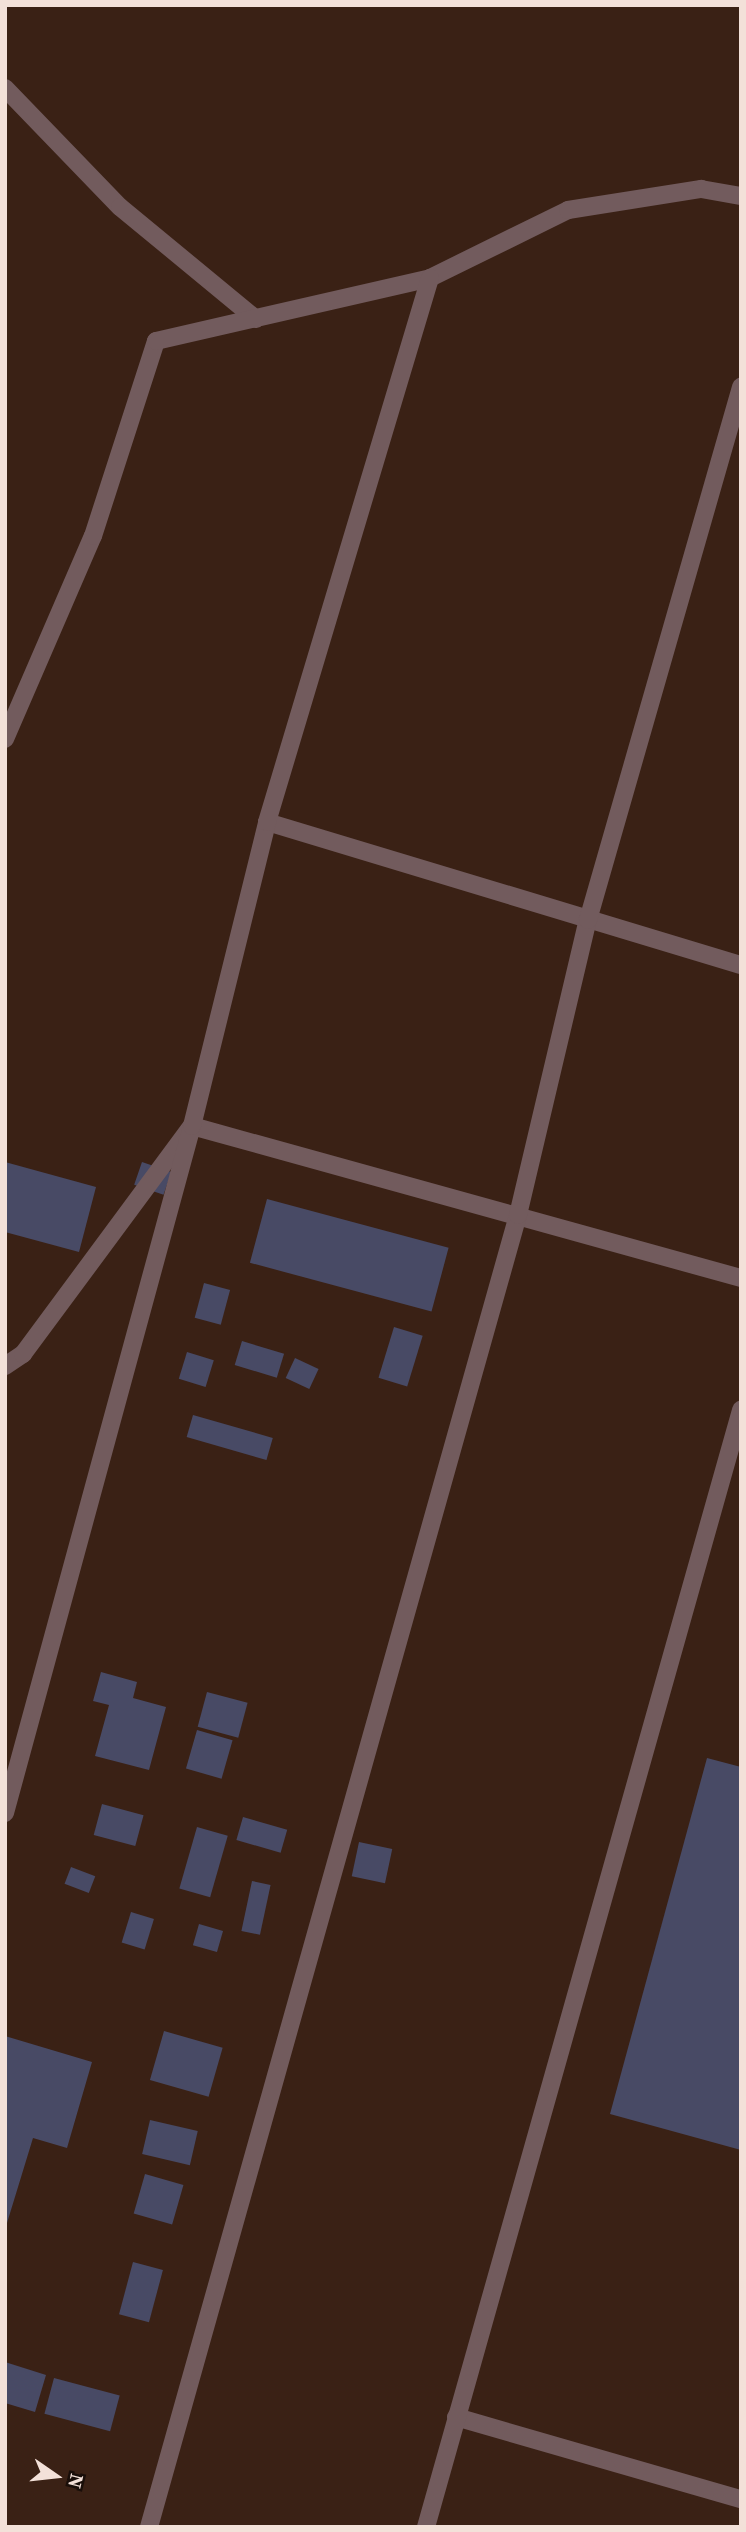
<!DOCTYPE html>
<html>
<head>
<meta charset="utf-8">
<style>
	body { margin:0 }
	#map { position:relative; width:746px; height:2532px; overflow:hidden; background:#3a2115; font-family:"Source Serif 4",serif }
	div>[style] { position:absolute }
	[style*='--x'] { left:calc(var(--x)*1px); top:calc(var(--y)*1px); width:calc(var(--w)*1px); rotate:calc(var(--a)*1deg) }
	.building>* { inset:0; background:#484a65; transform-origin:0 0 }
	.street>* { height:18px; margin:-9px; padding:0 9px; transform-origin:9px; border-radius:9px; background:#725b5d }
	span { translate:-50% -50%; white-space:nowrap; text-align:center; line-height:1.15; -webkit-text-stroke:6px #190e09; paint-order:stroke }
	.frame { position:absolute; inset:0; border:7px solid #f3e1d9; pointer-events:none }
	.north { position:absolute; left:21px; top:2441px; width:70px; height:70px; -webkit-text-stroke:5px #190e09; paint-order:stroke; rotate:104deg; font-size:19px; font-weight:700; line-height:28px; text-align:center; color:#f3e1d9 }
	.north::after { content:''; display:block; margin:auto; width:24px; height:32px; background:#f3e1d9; clip-path:polygon(50% 0,100% 100%,50% 72%,0 100%) }
</style>
</head>
<body>
<div id="map">
	<div class="building">
		<div style="clip-path:polygon(5px 1162px,96px 1187px,79px 1252px,5px 1232px)"></div>
		<div style="left:142px;top:1162px;width:31px;height:24px;rotate:19deg"></div>
		<div style="left:267px;top:1199px;width:188px;height:66px;rotate:15deg"></div>
		<div style="left:204px;top:1283px;width:27px;height:36px;rotate:15deg"></div>
		<div style="left:394px;top:1327px;width:30px;height:53px;rotate:17deg"></div>
		<div style="left:242px;top:1341px;width:44px;height:25px;rotate:17deg"></div>
		<div style="left:187px;top:1352px;width:28px;height:28px;rotate:17deg"></div>
		<div style="left:295px;top:1358px;width:26px;height:22px;rotate:25deg"></div>
		<div style="left:193px;top:1415px;width:83px;height:23px;rotate:16deg"></div>
		<div style="clip-path:polygon(101px 1672px,137px 1682px,133px 1698px,166px 1707px,149px 1770px,95px 1756px,109px 1705px,93px 1701px)"></div>
		<div style="left:207px;top:1692px;width:42px;height:36px;rotate:15deg"></div>
		<div style="left:197px;top:1730px;width:37px;height:40px;rotate:16deg"></div>
		<div style="clip-path:polygon(707px 1758px,741px 1767px,741px 2150px,610px 2114px)"></div>
		<div style="left:102px;top:1804px;width:43px;height:32px;rotate:15deg"></div>
		<div style="left:243px;top:1817px;width:46px;height:24px;rotate:16deg"></div>
		<div style="left:197px;top:1827px;width:32px;height:64px;rotate:16deg"></div>
		<div style="left:359px;top:1842px;width:34px;height:35px;rotate:12deg"></div>
		<div style="left:71px;top:1867px;width:26px;height:18px;rotate:21deg"></div>
		<div style="left:252px;top:1881px;width:19px;height:51px;rotate:12deg"></div>
		<div style="left:131px;top:1912px;width:24px;height:32px;rotate:17deg"></div>
		<div style="left:199px;top:1924px;width:25px;height:22px;rotate:16deg"></div>
		<div style="left:164px;top:2031px;width:61px;height:51px;rotate:16deg"></div>
		<div style="clip-path:polygon(5px 2036px,92px 2062px,67px 2148px,33px 2138px,7px 2223px)"></div>
		<div style="left:150px;top:2120px;width:49px;height:35px;rotate:13deg"></div>
		<div style="left:145px;top:2174px;width:40px;height:41px;rotate:16deg"></div>
		<div style="left:133px;top:2262px;width:31px;height:54px;rotate:15deg"></div>
		<div style="clip-path:polygon(5px 2362px,46px 2375px,35px 2412px,5px 2403px)"></div>
		<div style="left:54px;top:2378px;width:68px;height:37px;rotate:15deg"></div>
	</div>
	<div class="street">
		<div style="--x:5;--y:88;--w:165;--a:46"></div>
		<div style="--x:120;--y:207;--w:176;--a:39.5"></div>
		<div style="--x:5;--y:739;--w:221;--a:-66.6"></div>
		<div style="--x:93;--y:536;--w:205;--a:-72.1"></div>
		<div style="--x:156;--y:341;--w:281;--a:-12.9"></div>
		<div style="--x:430;--y:278;--w:154;--a:-26.2"></div>
		<div style="--x:568;--y:210;--w:135;--a:-9"></div>
		<div style="--x:701;--y:189;--w:41;--a:9.9"></div>
		<div style="--x:267;--y:822;--w:495;--a:16.8"></div>
		<div style="--x:5;--y:1366;--w:22;--a:-34"></div>
		<div style="--x:23;--y:1354;--w:284;--a:-53.5"></div>
		<div style="--x:192;--y:1126;--w:570;--a:15.48"></div>
		<div style="--x:5;--y:1813;--w:712;--a:-74.77"></div>
		<div style="--x:192;--y:1126;--w:313;--a:-76.1"></div>
		<div style="--x:267;--y:822;--w:568;--a:-73.32"></div>
		<div style="--x:456;--y:2417;--w:297;--a:16.1"></div>
		<div style="--x:149;--y:2527;--w:1363;--a:-74.29"></div>
		<div style="--x:518;--y:1215;--w:303;--a:-76.7"></div>
		<div style="--x:588;--y:920;--w:555;--a:-73.98"></div>
		<div style="--x:426;--y:2527;--w:1161;--a:-74.25"></div>
	</div>
	<div class="frame"></div>
	<div class="north">N</div>
</div>
</body>
</html>
